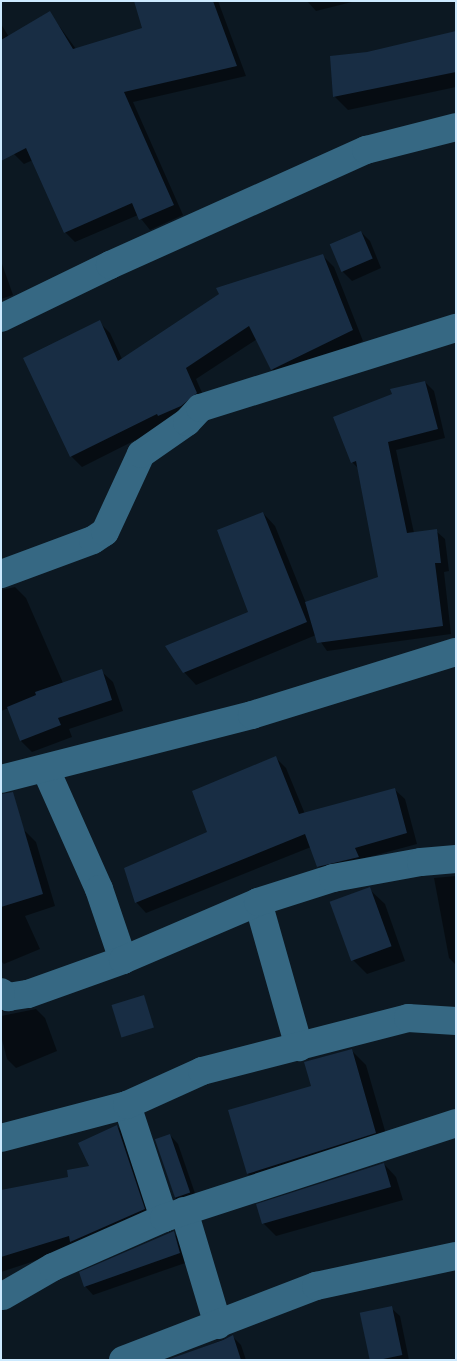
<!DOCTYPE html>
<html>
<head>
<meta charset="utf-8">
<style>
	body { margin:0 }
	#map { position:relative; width:457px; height:1361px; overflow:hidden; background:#0c1822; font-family:Lato,sans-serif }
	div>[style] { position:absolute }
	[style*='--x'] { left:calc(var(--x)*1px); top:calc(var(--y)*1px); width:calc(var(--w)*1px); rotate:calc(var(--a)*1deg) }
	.shadow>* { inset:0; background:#0007 }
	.building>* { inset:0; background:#182d44; transform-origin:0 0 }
	.minor>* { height:28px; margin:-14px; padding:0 14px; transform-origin:14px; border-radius:14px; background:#366883 }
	span { translate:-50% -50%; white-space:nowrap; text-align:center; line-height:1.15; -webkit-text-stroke:4px #0c1822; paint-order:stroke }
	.frame { position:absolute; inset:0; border:2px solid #cdeaff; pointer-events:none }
</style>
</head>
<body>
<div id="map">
	<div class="shadow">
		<div style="clip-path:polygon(135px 1px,218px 1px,246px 76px,133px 102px,183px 215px,150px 230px,138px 215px,75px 242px,65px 232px,33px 160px,24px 164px,14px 154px,1px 128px,1px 24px,9px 37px,49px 12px,76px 49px,144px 29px)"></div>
		<div style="clip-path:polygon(307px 1px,356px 1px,316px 11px)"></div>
		<div style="clip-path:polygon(456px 32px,456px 87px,348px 110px,334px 96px,367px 54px)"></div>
		<div style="clip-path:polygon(361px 232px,370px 241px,381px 268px,352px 281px,343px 272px)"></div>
		<div style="clip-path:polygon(323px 256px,334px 267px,363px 341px,283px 380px,272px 369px,257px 339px,196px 379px,207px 404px,82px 467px,71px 456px,99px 322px,110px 333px,122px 359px)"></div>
		<div style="clip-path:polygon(1px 261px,13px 295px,1px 299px)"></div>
		<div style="clip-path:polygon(425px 382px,434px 391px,445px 438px,396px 450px,414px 533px,436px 531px,445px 539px,449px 571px,444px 572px,451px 634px,327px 651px,316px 635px,196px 685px,184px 672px,250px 613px,263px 513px,275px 526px,306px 603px,380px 578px,359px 469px,352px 462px)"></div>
		<div style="clip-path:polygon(15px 587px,26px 598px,63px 683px,101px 671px,113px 682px,123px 711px,69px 729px,72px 737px,32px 752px,21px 741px,9px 708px,1px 711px,1px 590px)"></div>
		<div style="clip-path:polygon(276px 758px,286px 768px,305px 814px,394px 789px,405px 799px,417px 844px,365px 858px,329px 877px,318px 866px,311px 847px,146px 913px,136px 902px,208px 833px)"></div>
		<div style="clip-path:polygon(23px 829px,36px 842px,55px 906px,25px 916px,40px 949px,4px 964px,1px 961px,1px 838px)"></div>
		<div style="clip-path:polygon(456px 876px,456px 965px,449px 958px,434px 878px)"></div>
		<div style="clip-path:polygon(369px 889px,385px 904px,405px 961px,367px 974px,352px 959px)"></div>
		<div style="clip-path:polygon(36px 1009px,45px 1018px,57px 1051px,16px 1068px,7px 1059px,1px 1036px,1px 1016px)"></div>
		<div style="clip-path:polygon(351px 1050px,366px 1065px,390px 1148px,263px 1189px,248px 1174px,230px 1111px,312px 1087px)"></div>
		<div style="clip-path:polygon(117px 1126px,128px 1138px,156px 1221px,1px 1272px,1px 1191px,70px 1178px,90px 1167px)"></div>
		<div style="clip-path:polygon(170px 1135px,178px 1144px,198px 1202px,184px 1206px,175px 1198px)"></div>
		<div style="clip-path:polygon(384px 1164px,396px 1177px,403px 1200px,276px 1236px,263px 1223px)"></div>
		<div style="clip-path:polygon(173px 1233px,182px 1241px,188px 1262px,93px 1295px,85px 1286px)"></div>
		<div style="clip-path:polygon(391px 1308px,400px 1316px,409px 1360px,371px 1360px)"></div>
		<div style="clip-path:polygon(232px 1336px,241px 1345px,246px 1360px,171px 1360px)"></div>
	</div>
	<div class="building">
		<div style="clip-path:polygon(134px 1px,213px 1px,237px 66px,124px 92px,174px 205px,139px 220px,132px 203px,64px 233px,26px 148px,1px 161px,1px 40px,50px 11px,73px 49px,142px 28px)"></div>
		<div style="clip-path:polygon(456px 31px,456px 72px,333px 97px,330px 56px,367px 52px)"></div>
		<div style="left:361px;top:231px;width:30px;height:34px;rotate:67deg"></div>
		<div style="clip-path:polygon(323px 254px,353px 330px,271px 370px,249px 326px,186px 368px,197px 393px,181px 406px,158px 416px,157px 414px,70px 457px,23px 358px,100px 320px,118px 361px,219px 294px,216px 288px)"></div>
		<div style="clip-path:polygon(425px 381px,438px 429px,388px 442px,407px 533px,437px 529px,441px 563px,435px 563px,443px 626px,317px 643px,305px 602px,378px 577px,356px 461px,351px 463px,333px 417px,392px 394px,390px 389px)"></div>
		<div style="clip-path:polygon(263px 512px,307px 622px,183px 673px,165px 646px,248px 612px,217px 530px)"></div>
		<div style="clip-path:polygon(102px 669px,112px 700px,58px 718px,61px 725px,20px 741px,7px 707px,36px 695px,35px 692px)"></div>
		<div style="clip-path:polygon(276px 756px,299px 814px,395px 788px,407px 833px,355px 848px,359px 857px,317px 867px,305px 834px,135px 903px,124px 868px,207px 832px,192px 791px)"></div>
		<div style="clip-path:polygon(13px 792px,43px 894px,1px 907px,1px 794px)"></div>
		<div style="left:370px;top:887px;width:63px;height:43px;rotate:70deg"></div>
		<div style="left:144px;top:995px;width:34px;height:34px;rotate:73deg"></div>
		<div style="clip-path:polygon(352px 1049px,376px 1133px,247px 1174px,228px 1110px,311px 1086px,304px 1062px)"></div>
		<div style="clip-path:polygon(117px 1125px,145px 1209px,70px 1242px,69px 1236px,1px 1257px,1px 1190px,68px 1177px,67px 1170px,89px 1166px,78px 1143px)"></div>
		<div style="left:170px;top:1134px;width:62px;height:16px;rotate:71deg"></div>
		<div style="clip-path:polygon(384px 1163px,391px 1187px,262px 1224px,256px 1204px)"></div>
		<div style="clip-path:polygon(174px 1231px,180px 1253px,84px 1287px,79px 1272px)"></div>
		<div style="left:392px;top:1306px;width:50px;height:33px;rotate:78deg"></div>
		<div style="clip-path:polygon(233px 1335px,241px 1360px,167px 1360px,223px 1340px)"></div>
	</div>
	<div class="minor">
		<div style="--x:1;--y:318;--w:121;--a:-25.9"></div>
		<div style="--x:110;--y:265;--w:281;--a:-24.2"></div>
		<div style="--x:366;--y:150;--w:93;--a:-14.3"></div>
		<div style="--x:1;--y:574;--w:98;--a:-20.3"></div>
		<div style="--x:93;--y:540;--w:14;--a:-34"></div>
		<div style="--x:105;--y:532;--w:86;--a:-65.2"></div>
		<div style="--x:141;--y:454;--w:56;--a:-34.8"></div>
		<div style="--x:187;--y:422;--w:19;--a:-47"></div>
		<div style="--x:200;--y:408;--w:268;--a:-17.4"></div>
		<div style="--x:46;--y:770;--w:130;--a:66"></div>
		<div style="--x:99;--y:889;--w:75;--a:71.3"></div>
		<div style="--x:1;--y:779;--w:259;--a:-14.3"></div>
		<div style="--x:252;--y:715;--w:214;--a:-17.2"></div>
		<div style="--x:258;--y:902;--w:151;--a:74.2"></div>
		<div style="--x:1;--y:992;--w:9;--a:36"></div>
		<div style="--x:8;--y:997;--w:20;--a:-9"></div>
		<div style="--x:28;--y:994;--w:101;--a:-19.7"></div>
		<div style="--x:123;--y:960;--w:147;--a:-23.2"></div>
		<div style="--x:258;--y:902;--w:79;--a:-17.7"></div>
		<div style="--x:333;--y:878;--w:89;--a:-10.3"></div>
		<div style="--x:421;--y:862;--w:35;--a:-5"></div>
		<div style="--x:127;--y:1105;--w:119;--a:71.9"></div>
		<div style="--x:1;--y:1138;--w:130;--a:-14.7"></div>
		<div style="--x:127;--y:1105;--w:82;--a:-24.4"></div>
		<div style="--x:202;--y:1071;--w:213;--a:-14.4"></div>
		<div style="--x:408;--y:1018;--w:48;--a:3.6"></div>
		<div style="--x:184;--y:1211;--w:119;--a:73.4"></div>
		<div style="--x:3;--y:1296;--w:58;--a:-30.1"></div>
		<div style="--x:53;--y:1267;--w:121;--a:-23.8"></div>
		<div style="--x:164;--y:1218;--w:307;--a:-18"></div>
		<div style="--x:123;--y:1360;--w:207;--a:-21"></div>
		<div style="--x:316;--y:1286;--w:143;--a:-12.1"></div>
	</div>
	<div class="frame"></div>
</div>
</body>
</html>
